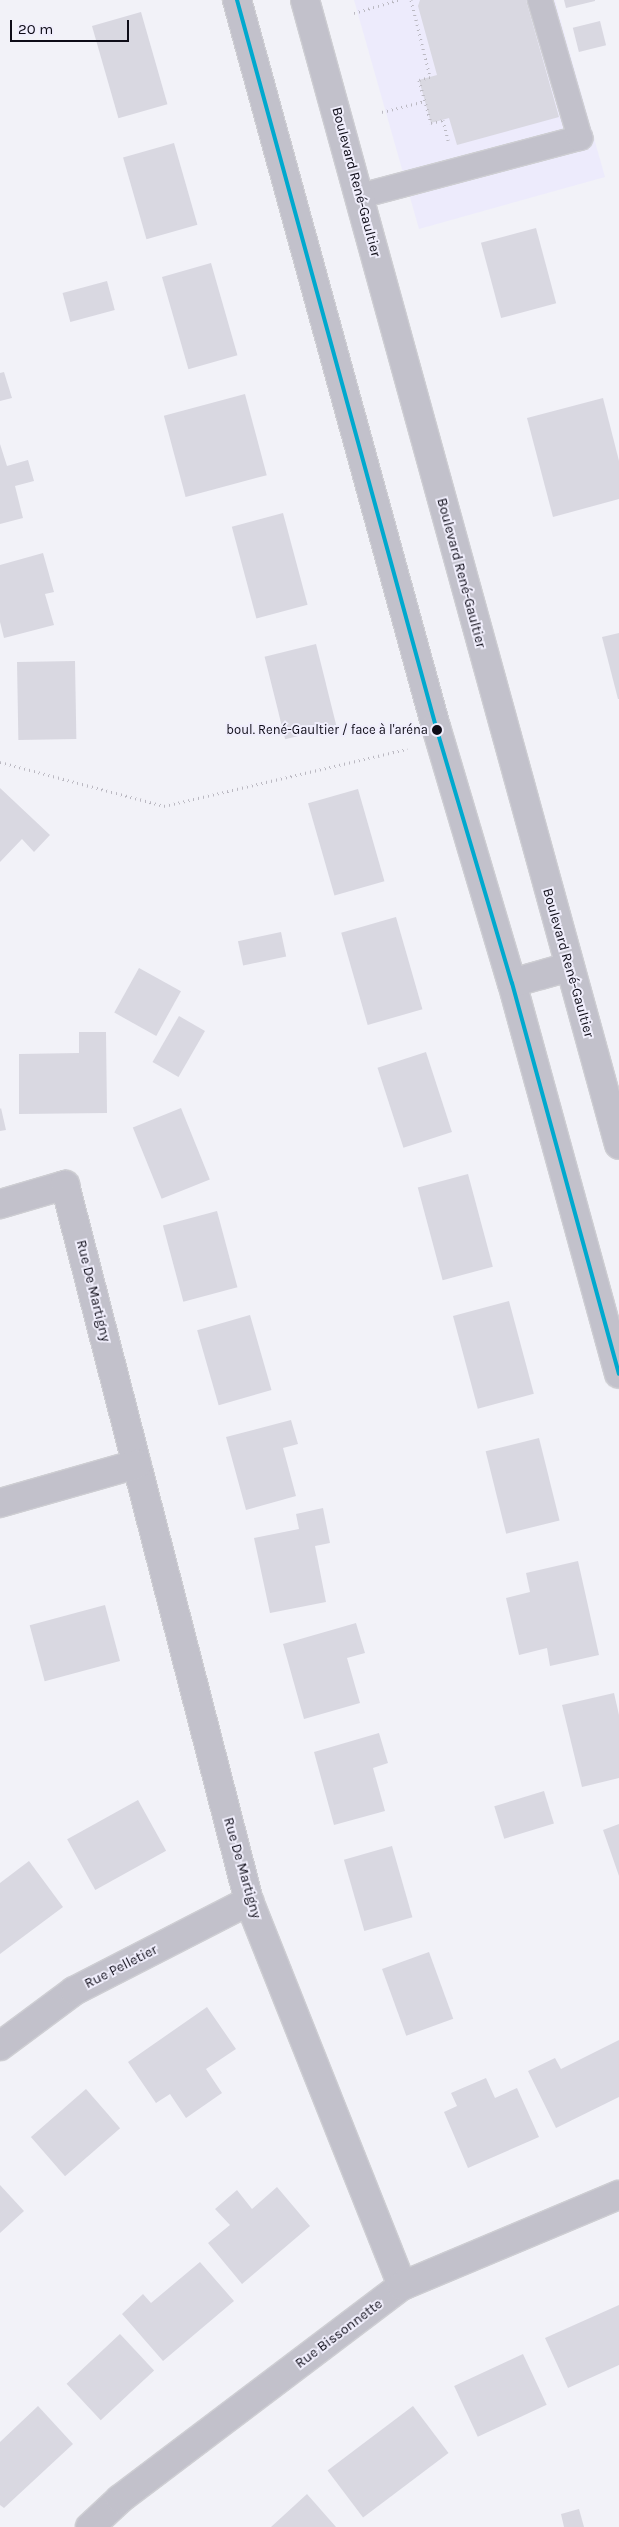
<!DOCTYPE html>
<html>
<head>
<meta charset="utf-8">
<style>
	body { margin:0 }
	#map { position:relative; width:619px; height:2527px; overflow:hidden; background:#f2f2f8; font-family:Karla,sans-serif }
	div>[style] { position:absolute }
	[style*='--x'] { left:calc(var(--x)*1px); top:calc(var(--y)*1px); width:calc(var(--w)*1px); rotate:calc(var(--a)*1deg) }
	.built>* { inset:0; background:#edebfc }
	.building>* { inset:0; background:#d9d8e1; transform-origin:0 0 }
	.path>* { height:3px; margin-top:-1.5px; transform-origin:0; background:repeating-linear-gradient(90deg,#bbb9c2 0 1px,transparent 0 5px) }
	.roads { filter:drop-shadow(1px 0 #ceced3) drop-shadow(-1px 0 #ceced3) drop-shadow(0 1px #ceced3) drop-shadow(0 -1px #ceced3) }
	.service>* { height:24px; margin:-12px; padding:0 12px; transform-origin:12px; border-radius:12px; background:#c2c1cb }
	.minor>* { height:28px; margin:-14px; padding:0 14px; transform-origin:14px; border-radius:14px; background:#c2c1cb }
	.tertiary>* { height:28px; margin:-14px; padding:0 14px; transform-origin:14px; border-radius:14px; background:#c2c1cb }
	.bus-1>* { height:4px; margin:-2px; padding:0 2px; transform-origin:2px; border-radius:2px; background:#00a9ce }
	.dots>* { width:14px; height:14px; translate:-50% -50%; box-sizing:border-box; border:2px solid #f0eefc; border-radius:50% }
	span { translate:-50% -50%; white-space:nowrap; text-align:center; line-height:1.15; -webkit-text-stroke:4px #f0eefc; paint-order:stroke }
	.bus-label { font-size:13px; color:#0e0c17 }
	.right { translate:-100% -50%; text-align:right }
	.street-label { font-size:14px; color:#0e0c17 }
	.scale { position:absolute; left:10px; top:20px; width:119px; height:22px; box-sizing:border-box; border:2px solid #0e0c17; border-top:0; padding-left:6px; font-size:15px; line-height:18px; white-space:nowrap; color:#0e0c17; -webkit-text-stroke:4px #f0eefc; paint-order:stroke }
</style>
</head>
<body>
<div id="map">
	<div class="built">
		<div style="clip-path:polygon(354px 0,555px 0,605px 177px,419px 229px)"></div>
	</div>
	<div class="building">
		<div style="clip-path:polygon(420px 0,526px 0,559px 117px,457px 145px,449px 118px,431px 123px,419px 80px,437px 75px,418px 6px)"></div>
		<div style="clip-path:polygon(564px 0,595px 0,595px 1px,566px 8px)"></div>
		<div style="left:141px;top:12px;width:96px;height:51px;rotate:74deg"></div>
		<div style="left:600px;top:21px;width:25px;height:28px;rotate:76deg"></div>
		<div style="left:174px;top:143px;width:85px;height:53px;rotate:74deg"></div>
		<div style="left:536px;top:228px;width:78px;height:57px;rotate:75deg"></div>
		<div style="left:211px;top:263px;width:96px;height:51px;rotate:74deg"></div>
		<div style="left:107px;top:281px;width:30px;height:46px;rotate:75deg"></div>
		<div style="clip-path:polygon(4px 372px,12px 398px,0 401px,0 373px)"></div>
		<div style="left:245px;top:394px;width:84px;height:84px;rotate:75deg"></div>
		<div style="clip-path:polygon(603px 398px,619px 461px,619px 499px,553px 517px,527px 418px)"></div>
		<div style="clip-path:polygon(0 444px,7px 466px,28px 460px,34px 481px,15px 486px,23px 518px,0 524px)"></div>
		<div style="left:283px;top:513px;width:95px;height:53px;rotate:75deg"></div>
		<div style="clip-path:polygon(43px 553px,54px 592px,45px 594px,54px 625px,4px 638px,0 622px,0 565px)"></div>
		<div style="clip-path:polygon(619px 633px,619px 699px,618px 699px,602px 637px)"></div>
		<div style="left:316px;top:644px;width:85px;height:53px;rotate:76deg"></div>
		<div style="left:75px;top:661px;width:78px;height:58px;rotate:89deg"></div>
		<div style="clip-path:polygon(0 788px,50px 835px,34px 852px,22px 839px,0 862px)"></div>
		<div style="left:358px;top:789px;width:96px;height:52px;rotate:74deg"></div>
		<div style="left:396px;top:917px;width:96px;height:57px;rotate:74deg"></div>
		<div style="left:281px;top:932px;width:25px;height:44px;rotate:78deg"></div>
		<div style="left:139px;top:968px;width:48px;height:51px;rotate:29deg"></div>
		<div style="left:179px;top:1016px;width:30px;height:53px;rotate:30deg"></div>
		<div style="clip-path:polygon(79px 1032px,106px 1032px,107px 1113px,19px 1114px,19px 1054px,79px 1053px)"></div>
		<div style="left:426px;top:1052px;width:84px;height:51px;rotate:72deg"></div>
		<div style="clip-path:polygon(1px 1108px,6px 1130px,0 1131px,0 1109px)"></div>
		<div style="left:181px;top:1108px;width:77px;height:52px;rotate:68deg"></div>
		<div style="left:468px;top:1174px;width:96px;height:52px;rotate:75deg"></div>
		<div style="left:217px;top:1211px;width:79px;height:56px;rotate:75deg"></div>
		<div style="left:509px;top:1301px;width:96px;height:58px;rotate:75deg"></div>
		<div style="left:250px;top:1315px;width:78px;height:55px;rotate:74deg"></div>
		<div style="clip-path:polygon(291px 1420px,298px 1444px,283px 1448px,296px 1496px,246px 1510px,226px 1437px)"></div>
		<div style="left:539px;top:1438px;width:85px;height:55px;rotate:76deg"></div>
		<div style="clip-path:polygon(323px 1508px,330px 1543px,315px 1546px,326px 1602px,270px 1613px,254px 1538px,299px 1529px,296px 1514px)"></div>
		<div style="clip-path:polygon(578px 1561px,599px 1655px,550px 1666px,547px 1648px,519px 1655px,506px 1598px,530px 1592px,526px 1573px)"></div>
		<div style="left:105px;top:1605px;width:58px;height:78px;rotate:75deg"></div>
		<div style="clip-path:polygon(356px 1623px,365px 1653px,347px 1658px,360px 1703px,304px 1719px,283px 1644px)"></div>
		<div style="clip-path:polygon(614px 1693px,619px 1715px,619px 1778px,582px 1787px,562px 1705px)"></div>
		<div style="clip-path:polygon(379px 1733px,388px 1763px,373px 1768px,385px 1811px,334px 1825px,314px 1752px)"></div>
		<div style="left:544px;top:1791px;width:34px;height:52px;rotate:73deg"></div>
		<div style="left:138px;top:1800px;width:58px;height:81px;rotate:61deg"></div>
		<div style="clip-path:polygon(619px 1824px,619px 1876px,603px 1830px)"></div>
		<div style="left:392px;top:1846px;width:74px;height:50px;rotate:74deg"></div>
		<div style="clip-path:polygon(29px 1861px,63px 1907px,0 1954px,0 1883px)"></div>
		<div style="left:429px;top:1952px;width:71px;height:50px;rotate:70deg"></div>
		<div style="clip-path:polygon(207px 2007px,236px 2049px,206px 2069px,222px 2093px,186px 2118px,170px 2094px,156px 2103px,128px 2062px)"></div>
		<div style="clip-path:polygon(619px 2040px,619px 2097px,556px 2128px,528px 2071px,555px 2058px,561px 2069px)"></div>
		<div style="clip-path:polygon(486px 2078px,495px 2098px,517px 2088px,539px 2137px,468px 2168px,444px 2112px,457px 2106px,451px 2093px)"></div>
		<div style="left:86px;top:2089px;width:52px;height:73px;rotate:49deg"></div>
		<div style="clip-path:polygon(0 2185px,24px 2211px,0 2233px)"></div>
		<div style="clip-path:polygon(277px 2187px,310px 2226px,242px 2284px,208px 2243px,230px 2225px,215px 2209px,237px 2190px,252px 2209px)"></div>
		<div style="clip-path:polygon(200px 2262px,234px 2301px,163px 2361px,122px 2314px,143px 2294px,151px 2303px)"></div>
		<div style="clip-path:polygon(619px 2305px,619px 2365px,568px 2388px,545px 2338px)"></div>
		<div style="left:120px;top:2334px;width:50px;height:73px;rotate:47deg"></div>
		<div style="left:523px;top:2354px;width:56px;height:76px;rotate:65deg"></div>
		<div style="clip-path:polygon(38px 2406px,73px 2444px,4px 2508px,0 2505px,0 2442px)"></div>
		<div style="left:413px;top:2406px;width:59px;height:107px;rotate:53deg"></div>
		<div style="clip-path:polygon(307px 2494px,336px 2527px,271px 2527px)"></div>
		<div style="clip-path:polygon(579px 2509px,584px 2527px,564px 2527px,561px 2514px)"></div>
	</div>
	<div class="path">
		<div style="--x:411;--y:0;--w:79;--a:76.1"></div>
		<div style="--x:430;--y:77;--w:11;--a:165"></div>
		<div style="--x:419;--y:80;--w:45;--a:74.4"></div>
		<div style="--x:431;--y:123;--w:12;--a:-14"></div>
		<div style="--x:443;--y:120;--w:21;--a:76"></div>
		<div style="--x:354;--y:13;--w:46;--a:-16.5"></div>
		<div style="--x:382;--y:112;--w:44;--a:-14.3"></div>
		<div style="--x:0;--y:762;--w:170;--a:15"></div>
		<div style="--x:164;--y:806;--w:250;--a:-13.2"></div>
	</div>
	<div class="roads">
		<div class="service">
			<div style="--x:360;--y:196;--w:228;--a:-14.8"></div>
			<div style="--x:580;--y:138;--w:144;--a:-106.2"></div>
		</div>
		<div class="minor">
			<div style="--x:0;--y:1204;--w:68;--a:-16.3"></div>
			<div style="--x:65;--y:1185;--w:739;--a:75.59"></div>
			<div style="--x:249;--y:1901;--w:414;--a:68.3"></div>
			<div style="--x:0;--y:1503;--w:142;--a:-15.9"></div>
			<div style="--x:0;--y:2046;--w:92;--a:-36.6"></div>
			<div style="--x:74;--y:1991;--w:197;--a:-27.2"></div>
			<div style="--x:90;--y:2527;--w:41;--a:-43"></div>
			<div style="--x:120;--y:2499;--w:353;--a:-37.1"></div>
			<div style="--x:402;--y:2286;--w:235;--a:-22.8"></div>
		</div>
		<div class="tertiary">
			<div style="--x:237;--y:0;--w:754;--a:74.69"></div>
			<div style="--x:436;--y:727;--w:267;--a:73.5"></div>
			<div style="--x:512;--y:983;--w:405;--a:74.7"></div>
			<div style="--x:305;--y:0;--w:1187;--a:74.66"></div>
			<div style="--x:512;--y:983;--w:59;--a:-15.7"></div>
		</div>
	</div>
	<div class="bus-1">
		<div style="--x:237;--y:0;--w:754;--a:74.69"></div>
		<div style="--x:436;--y:727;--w:267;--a:73.5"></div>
		<div style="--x:512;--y:983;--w:405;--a:74.7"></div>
	</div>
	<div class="dots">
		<div style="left:437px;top:730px;background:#0e0c17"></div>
	</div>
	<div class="bus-label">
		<span class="right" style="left:428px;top:730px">boul. René-Gaultier / face à l'aréna</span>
	</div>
	<div class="street-label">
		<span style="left:356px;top:182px;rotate:75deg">Boulevard René-Gaultier</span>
		<span style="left:461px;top:573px;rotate:75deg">Boulevard René-Gaultier</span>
		<span style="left:568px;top:963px;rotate:74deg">Boulevard René-Gaultier</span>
		<span style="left:93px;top:1291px;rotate:76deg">Rue De Martigny</span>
		<span style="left:242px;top:1868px;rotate:74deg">Rue De Martigny</span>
		<span style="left:121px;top:1967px;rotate:-27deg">Rue Pelletier</span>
		<span style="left:339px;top:2334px;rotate:-37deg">Rue Bissonnette</span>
	</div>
	<div class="scale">20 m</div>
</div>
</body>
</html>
